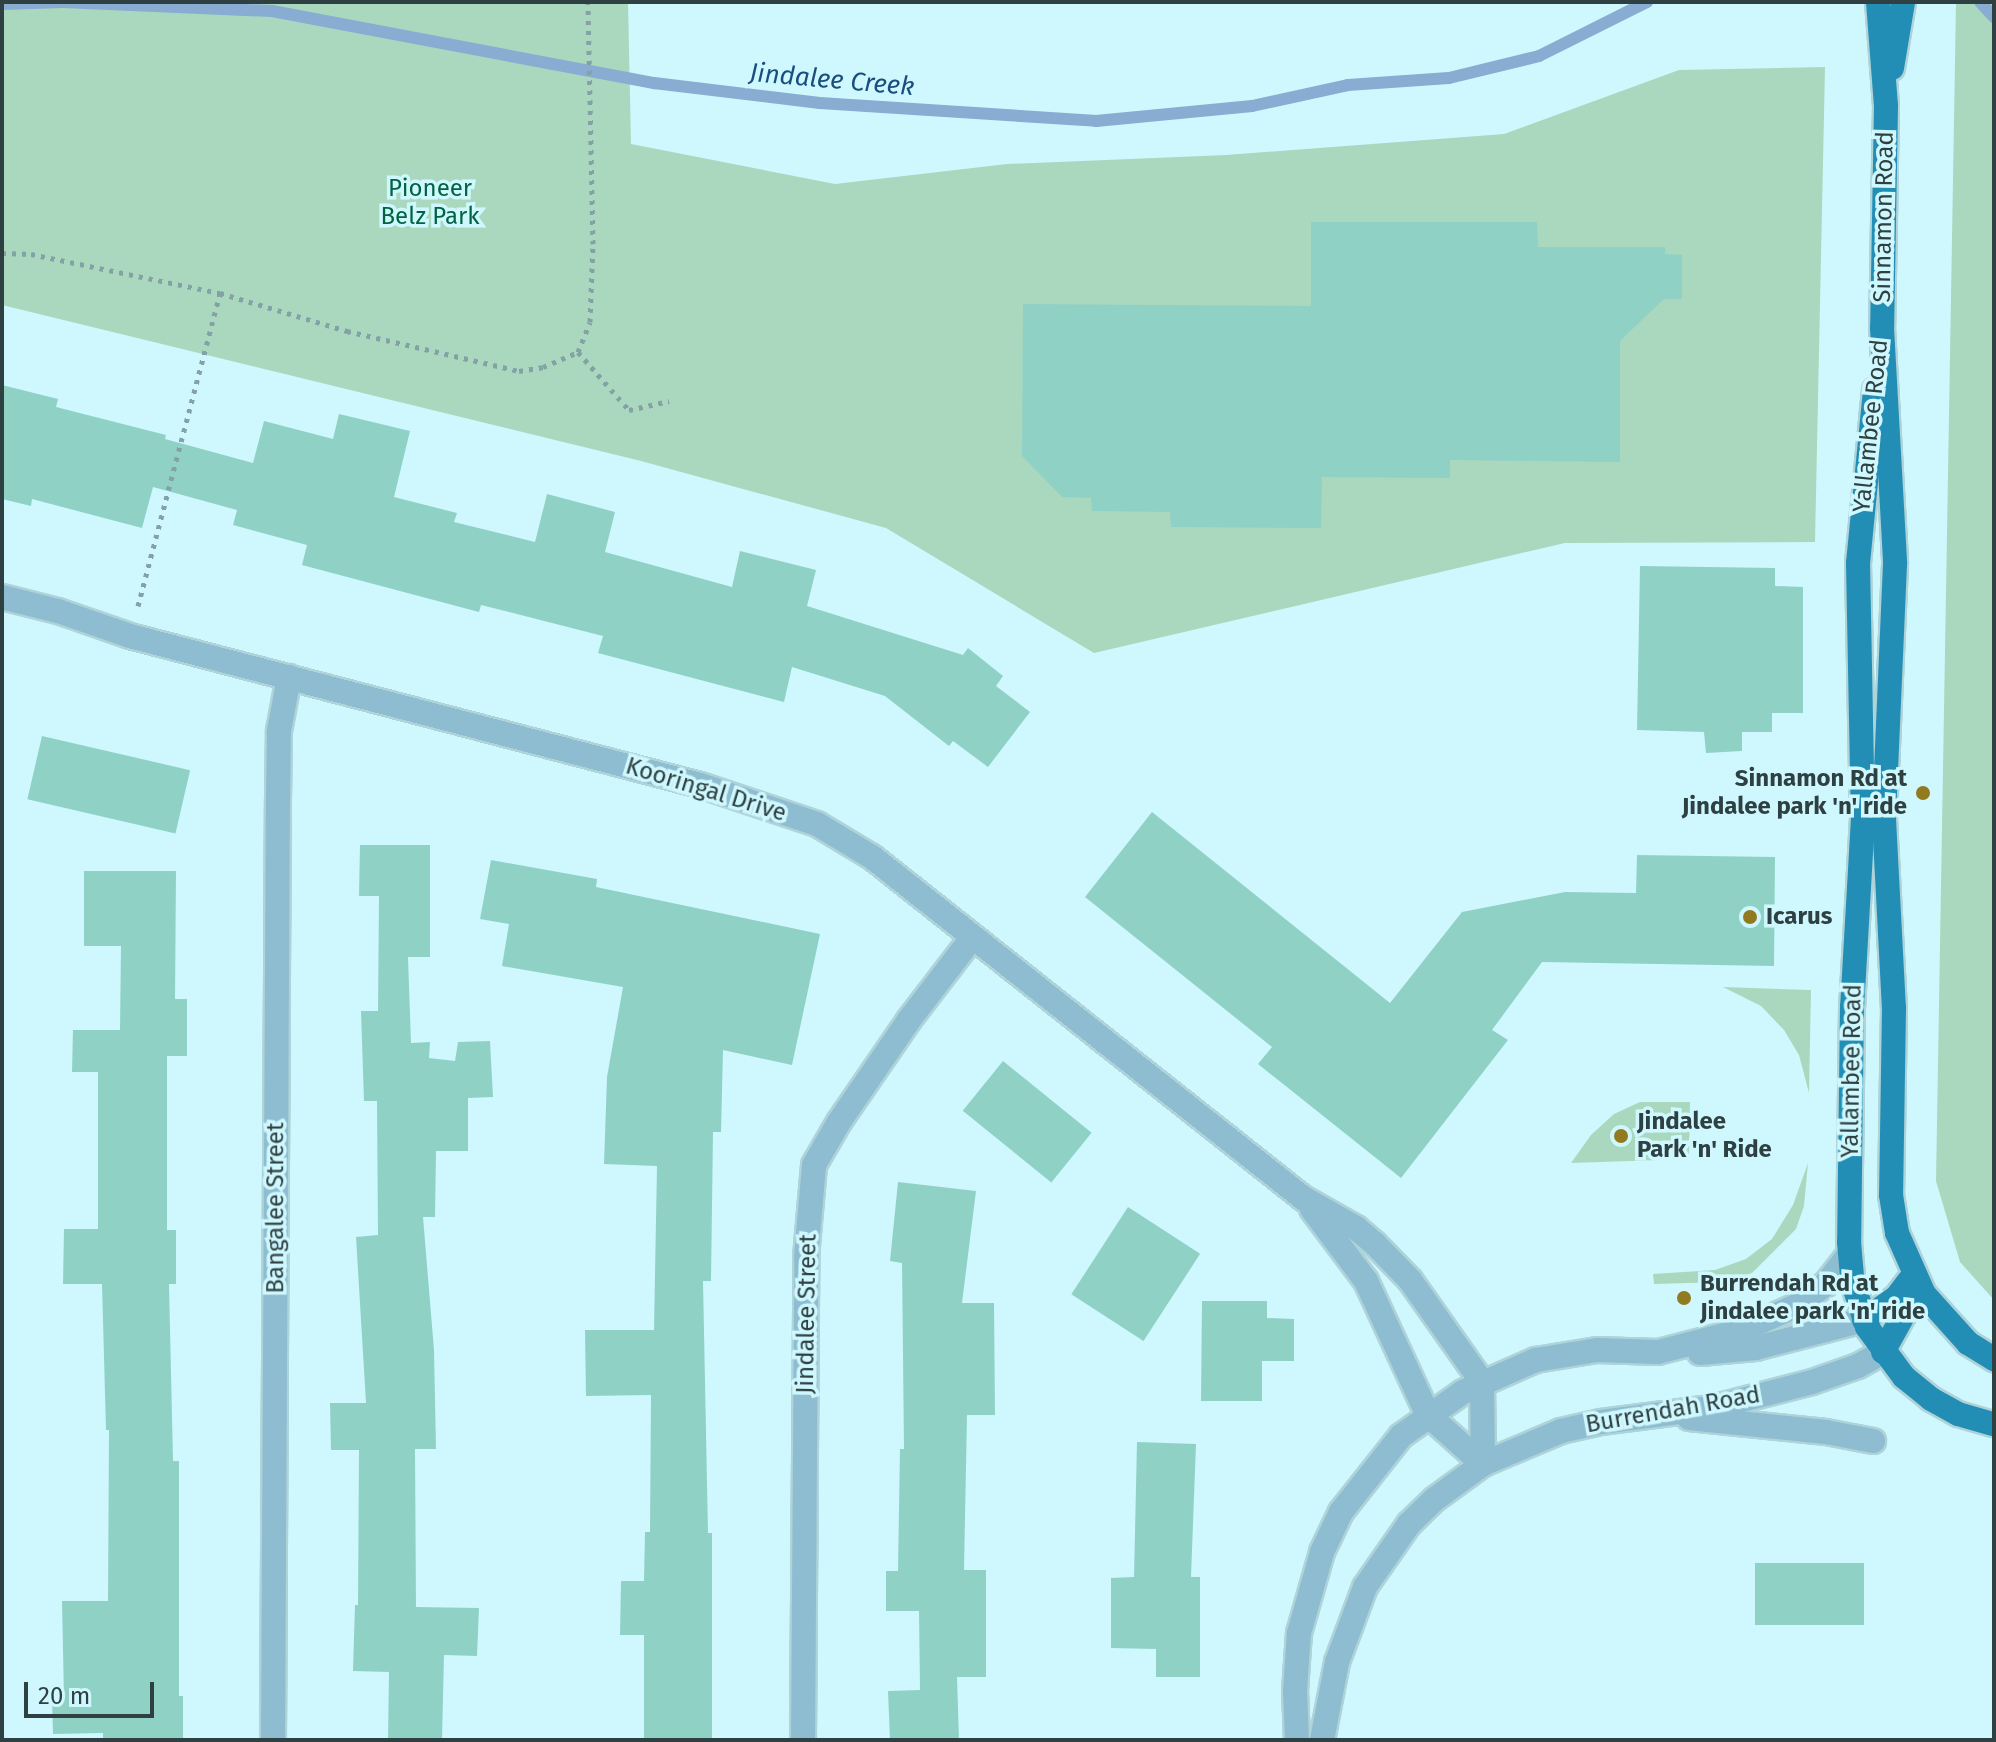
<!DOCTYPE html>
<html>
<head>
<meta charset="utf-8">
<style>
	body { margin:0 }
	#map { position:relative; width:1996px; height:1742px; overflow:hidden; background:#cef8fe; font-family:"Fira Sans",sans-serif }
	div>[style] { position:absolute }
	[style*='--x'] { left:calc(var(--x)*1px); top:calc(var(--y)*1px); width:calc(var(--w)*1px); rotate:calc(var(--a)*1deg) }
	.green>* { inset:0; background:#a9d8be }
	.stream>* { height:12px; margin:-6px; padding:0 6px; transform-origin:6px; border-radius:6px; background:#88acd2 }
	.building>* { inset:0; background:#90d1c6; transform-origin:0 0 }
	.path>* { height:5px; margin-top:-2.5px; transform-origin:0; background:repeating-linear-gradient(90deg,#84a2a6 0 4px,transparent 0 10px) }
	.roads { filter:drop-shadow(2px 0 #aed3d8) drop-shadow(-2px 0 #aed3d8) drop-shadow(0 2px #aed3d8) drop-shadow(0 -2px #aed3d8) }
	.minor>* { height:24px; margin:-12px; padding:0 12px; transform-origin:12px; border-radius:12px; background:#8ebcd1 }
	.major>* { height:24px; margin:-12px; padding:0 12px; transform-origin:12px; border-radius:12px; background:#228eb5 }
	.dots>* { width:22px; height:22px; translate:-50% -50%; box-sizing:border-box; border:4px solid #cef8fe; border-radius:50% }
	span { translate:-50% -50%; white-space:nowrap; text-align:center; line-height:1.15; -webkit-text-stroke:7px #cef8fe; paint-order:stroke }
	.park-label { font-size:24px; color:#036341 }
	.street-label { font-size:24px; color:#2f4042 }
	.poi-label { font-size:24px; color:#2f4042; font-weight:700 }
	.right { translate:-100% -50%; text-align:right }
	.left { translate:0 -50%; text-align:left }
	.water-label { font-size:26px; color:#1a4e7e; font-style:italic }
	.frame { position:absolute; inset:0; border:4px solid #2f4042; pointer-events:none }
	.scale { position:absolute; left:24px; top:1682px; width:130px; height:36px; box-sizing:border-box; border:4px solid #2f4042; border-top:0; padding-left:10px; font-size:24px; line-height:28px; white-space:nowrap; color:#2f4042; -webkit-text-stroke:6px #cef8fe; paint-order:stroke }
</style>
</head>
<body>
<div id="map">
	<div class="green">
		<div style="clip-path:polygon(2px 2px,628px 2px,631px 144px,835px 184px,1007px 164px,1226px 155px,1504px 134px,1679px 70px,1825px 67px,1815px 542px,1565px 543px,1094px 653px,886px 528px,641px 461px,2px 305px)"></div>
		<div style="clip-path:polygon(1956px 2px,1994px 2px,1994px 1300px,1960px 1262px,1936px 1181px)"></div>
		<div style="clip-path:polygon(1723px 987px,1811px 990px,1809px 1093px,1799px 1055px,1784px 1030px,1761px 1006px)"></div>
		<div style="clip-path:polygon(1640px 1102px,1690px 1102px,1689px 1159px,1571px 1163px,1591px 1135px,1614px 1114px)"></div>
		<div style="clip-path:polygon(1808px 1163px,1804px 1206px,1796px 1229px,1752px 1273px,1724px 1282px,1654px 1284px,1653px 1274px,1715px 1270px,1746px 1259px,1772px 1239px,1793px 1205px)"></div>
	</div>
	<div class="stream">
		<div style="--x:1980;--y:2;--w:21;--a:47"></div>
		<div style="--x:2;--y:4;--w:61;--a:-1.9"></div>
		<div style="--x:63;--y:2;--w:209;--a:2.5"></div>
		<div style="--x:272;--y:11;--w:389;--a:10.7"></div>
		<div style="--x:654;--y:83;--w:167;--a:6.9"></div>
		<div style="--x:820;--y:103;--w:277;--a:3.7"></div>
		<div style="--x:1096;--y:121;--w:157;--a:-5.5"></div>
		<div style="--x:1252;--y:106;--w:98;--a:-12.3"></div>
		<div style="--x:1348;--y:85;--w:101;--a:-4"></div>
		<div style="--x:1449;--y:78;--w:93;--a:-13.7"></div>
		<div style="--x:1539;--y:56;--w:121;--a:-26.6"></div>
	</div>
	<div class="building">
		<div style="clip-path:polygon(1311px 222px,1537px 222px,1538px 247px,1665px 247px,1665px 254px,1682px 255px,1682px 299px,1664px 299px,1620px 341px,1620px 462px,1450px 460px,1450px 478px,1322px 477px,1321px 528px,1171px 527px,1170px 512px,1092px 511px,1091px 498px,1062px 497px,1022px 456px,1023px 304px,1311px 306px)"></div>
		<div style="clip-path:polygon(2px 385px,58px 399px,56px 407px,166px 435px,165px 439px,253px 463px,264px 421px,333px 439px,339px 414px,410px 431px,394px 497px,457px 513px,454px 522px,535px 542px,547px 494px,615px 512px,605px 552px,732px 587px,740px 551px,816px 570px,807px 606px,963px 655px,968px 648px,1003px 676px,996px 686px,1030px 712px,988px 767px,953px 741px,949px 746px,885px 696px,792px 667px,784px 702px,598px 653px,603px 636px,481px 605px,479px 612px,302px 565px,307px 545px,233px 525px,237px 510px,153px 487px,142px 528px,32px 499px,31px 506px,2px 499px)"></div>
		<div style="clip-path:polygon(1640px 566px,1775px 568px,1775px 586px,1803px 587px,1803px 713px,1772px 713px,1772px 732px,1742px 732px,1742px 751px,1706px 753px,1704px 732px,1637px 730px)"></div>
		<div style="left:42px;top:736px;width:152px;height:65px;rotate:13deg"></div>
		<div style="clip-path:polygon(1152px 812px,1390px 1003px,1462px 912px,1565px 892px,1636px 893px,1637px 855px,1775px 857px,1774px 966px,1542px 962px,1492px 1030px,1508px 1040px,1401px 1178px,1258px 1064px,1272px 1047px,1085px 897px)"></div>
		<div style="clip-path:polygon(360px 845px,430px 845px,430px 957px,408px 957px,411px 1043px,430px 1042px,429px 1058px,455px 1061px,458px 1042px,490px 1041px,493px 1097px,468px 1098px,468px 1151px,436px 1151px,435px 1217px,423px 1217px,434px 1350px,436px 1449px,415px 1449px,416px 1607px,479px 1608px,477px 1656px,444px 1655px,442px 1740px,388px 1740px,389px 1672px,353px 1671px,355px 1605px,358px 1605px,359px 1450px,331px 1450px,330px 1403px,366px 1403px,356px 1237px,378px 1235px,377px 1101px,364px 1101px,361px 1011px,378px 1011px,379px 896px,359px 896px)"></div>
		<div style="clip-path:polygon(491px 860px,597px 879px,596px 887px,820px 934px,792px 1065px,723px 1050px,721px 1132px,713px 1132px,711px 1281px,703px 1281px,708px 1533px,712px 1533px,712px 1740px,644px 1740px,644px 1635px,620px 1635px,621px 1581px,644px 1581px,645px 1532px,650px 1532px,651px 1395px,586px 1396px,585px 1330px,654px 1330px,657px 1166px,604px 1164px,607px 1077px,623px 987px,502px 966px,509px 924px,480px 919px)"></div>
		<div style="clip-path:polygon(84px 871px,176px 871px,175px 999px,187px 999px,187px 1056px,167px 1056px,167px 1230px,176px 1230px,176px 1284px,169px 1284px,173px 1461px,179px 1461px,179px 1696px,183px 1696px,183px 1740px,103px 1740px,103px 1733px,53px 1734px,52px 1699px,64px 1698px,62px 1601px,108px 1601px,109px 1430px,106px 1430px,102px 1284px,63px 1284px,64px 1229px,98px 1229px,98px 1072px,72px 1072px,73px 1030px,120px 1030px,121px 946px,84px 946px)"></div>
		<div style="left:1003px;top:1061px;width:114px;height:64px;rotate:39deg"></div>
		<div style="clip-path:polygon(898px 1182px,976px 1191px,962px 1303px,994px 1303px,995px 1415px,967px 1415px,964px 1570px,986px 1570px,986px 1677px,957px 1677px,959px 1740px,890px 1740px,888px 1691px,920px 1690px,919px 1611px,886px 1611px,886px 1571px,898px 1571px,900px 1449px,904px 1449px,902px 1263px,890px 1261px)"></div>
		<div style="left:1128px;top:1207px;width:86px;height:104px;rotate:33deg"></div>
		<div style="clip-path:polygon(1202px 1301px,1267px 1301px,1267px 1318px,1294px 1319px,1294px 1361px,1262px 1361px,1262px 1401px,1201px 1401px)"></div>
		<div style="clip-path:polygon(1137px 1442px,1196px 1444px,1191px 1577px,1200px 1577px,1200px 1677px,1156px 1677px,1156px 1649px,1111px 1648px,1111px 1578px,1134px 1577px)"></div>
		<div style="left:1755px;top:1563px;width:109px;height:62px"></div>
	</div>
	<div class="path">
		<div style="--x:2;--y:253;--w:29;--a:2"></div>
		<div style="--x:31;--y:254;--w:193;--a:11.7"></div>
		<div style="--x:220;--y:293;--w:133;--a:16.7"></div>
		<div style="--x:347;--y:331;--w:177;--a:13.1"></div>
		<div style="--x:519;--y:371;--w:24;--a:-9"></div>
		<div style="--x:543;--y:367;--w:38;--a:-23"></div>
		<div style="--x:578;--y:352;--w:32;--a:-68"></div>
		<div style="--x:590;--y:322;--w:78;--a:-87.8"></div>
		<div style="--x:593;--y:244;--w:242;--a:-91.2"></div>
		<div style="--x:578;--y:352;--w:77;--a:48.7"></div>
		<div style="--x:629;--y:410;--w:41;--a:-12.7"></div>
		<div style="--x:138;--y:606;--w:324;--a:-75.3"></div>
	</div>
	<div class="roads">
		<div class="minor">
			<div style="--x:2;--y:597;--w:58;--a:14"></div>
			<div style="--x:58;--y:611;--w:76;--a:19.1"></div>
			<div style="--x:130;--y:636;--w:589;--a:14.65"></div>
			<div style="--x:700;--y:785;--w:123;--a:18.4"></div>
			<div style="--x:817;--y:824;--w:64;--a:31"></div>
			<div style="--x:872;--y:857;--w:550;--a:38.35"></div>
			<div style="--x:1303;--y:1198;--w:61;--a:29.5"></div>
			<div style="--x:1356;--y:1228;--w:25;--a:40"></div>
			<div style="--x:1375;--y:1244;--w:50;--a:45.8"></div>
			<div style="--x:1410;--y:1280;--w:125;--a:54.8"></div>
			<div style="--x:1482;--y:1382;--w:82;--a:89.3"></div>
			<div style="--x:1312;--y:1209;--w:90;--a:53.1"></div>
			<div style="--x:1366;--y:1281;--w:148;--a:65.2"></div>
			<div style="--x:1428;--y:1415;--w:74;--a:41.7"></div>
			<div style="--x:1700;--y:1353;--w:56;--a:-5.1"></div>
			<div style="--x:1756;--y:1348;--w:112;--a:-14.5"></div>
			<div style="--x:1689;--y:1418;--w:138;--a:5.8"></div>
			<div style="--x:1826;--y:1432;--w:48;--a:10.8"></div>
			<div style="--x:273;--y:1740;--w:940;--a:-89.7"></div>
			<div style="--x:278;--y:800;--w:69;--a:-89.2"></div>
			<div style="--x:279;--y:731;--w:55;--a:-79.5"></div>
			<div style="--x:803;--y:1740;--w:483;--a:-89.6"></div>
			<div style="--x:806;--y:1257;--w:92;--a:-85"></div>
			<div style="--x:814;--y:1165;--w:50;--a:-59.8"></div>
			<div style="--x:839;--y:1122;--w:124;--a:-55.5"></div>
			<div style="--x:909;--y:1020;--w:103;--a:-52.5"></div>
			<div style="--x:1297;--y:1740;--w:49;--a:-92.3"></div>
			<div style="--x:1295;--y:1691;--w:58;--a:-86.1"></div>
			<div style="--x:1299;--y:1633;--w:84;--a:-74.1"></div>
			<div style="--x:1322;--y:1552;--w:44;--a:-64.6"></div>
			<div style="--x:1341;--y:1512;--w:97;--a:-51.7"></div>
			<div style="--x:1401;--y:1436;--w:76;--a:-35.4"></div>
			<div style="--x:1463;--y:1392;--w:80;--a:-23.7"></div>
			<div style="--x:1536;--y:1360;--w:62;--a:-9.3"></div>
			<div style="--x:1597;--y:1350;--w:61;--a:1.9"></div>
			<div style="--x:1658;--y:1352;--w:85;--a:-14.4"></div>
			<div style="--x:1740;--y:1331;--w:64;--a:-24.1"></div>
			<div style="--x:1798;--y:1305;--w:35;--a:-37"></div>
			<div style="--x:1826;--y:1284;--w:37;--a:-52"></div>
			<div style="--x:1322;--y:1740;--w:79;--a:-79.1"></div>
			<div style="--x:1337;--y:1662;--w:80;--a:-69.5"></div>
			<div style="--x:1365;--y:1587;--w:77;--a:-55.1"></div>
			<div style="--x:1409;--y:1524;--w:36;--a:-44"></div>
			<div style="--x:1435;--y:1499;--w:59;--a:-36.1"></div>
			<div style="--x:1483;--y:1464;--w:85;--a:-22.9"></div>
			<div style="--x:1561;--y:1431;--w:41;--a:-12.7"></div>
			<div style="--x:1601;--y:1422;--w:111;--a:-7.3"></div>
			<div style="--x:1711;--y:1408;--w:104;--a:-14.4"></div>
			<div style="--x:1812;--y:1382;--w:49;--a:-19.2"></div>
			<div style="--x:1858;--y:1366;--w:29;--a:-29"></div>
		</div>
		<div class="major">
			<div style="--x:1878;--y:2;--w:104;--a:85.6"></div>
			<div style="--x:1886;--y:106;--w:222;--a:91"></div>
			<div style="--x:1882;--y:328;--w:236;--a:86.8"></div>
			<div style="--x:1895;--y:564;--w:255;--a:92.5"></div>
			<div style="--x:1884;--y:819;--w:189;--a:87"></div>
			<div style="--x:1894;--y:1008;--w:187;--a:90.9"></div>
			<div style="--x:1891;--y:1195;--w:38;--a:81"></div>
			<div style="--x:1897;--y:1233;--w:67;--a:66.1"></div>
			<div style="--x:1924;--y:1294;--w:66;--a:48.1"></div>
			<div style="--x:1968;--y:1343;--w:31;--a:32"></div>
			<div style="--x:1892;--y:68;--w:67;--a:-80.5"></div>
			<div style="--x:1875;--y:390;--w:174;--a:95.6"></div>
			<div style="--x:1858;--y:563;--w:255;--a:88.9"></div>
			<div style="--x:1863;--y:818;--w:189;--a:93.3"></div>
			<div style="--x:1852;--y:1007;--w:235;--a:90.7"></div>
			<div style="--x:1849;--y:1242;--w:38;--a:85"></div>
			<div style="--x:1852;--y:1280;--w:49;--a:72.3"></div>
			<div style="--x:1867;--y:1327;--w:62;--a:53.5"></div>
			<div style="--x:1904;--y:1377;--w:35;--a:39"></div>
			<div style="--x:1931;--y:1399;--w:31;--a:29"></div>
			<div style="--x:1958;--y:1414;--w:37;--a:16"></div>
			<div style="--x:1864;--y:1320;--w:39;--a:-35"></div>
			<div style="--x:1896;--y:1298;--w:21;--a:-53"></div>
			<div style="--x:1883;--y:1352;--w:43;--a:-61.1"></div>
			<div style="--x:1904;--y:1314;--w:39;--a:-75"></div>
		</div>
	</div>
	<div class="dots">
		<div style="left:1923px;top:793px;background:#917a20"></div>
		<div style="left:1750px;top:917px;background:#917a20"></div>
		<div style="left:1621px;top:1136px;background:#917a20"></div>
		<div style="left:1684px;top:1298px;background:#917a20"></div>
	</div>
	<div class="park-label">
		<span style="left:430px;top:203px">Pioneer<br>Belz Park</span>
	</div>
	<div class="street-label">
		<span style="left:1884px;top:217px;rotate:-89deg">Sinnamon Road</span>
		<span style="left:1871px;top:426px;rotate:-84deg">Yallambee Road</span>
		<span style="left:706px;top:790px;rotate:17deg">Kooringal Drive</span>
		<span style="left:1852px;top:1071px;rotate:-89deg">Yallambee Road</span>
		<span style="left:276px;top:1208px;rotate:-90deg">Bangalee Street</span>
		<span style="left:807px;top:1314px;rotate:-89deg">Jindalee Street</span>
		<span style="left:1673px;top:1410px;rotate:-10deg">Burrendah Road</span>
	</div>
	<div class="poi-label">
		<span class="right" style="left:1907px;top:793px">Sinnamon Rd at<br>Jindalee park 'n' ride</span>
		<span class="left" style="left:1766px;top:917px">Icarus</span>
		<span class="left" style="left:1637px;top:1136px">Jindalee<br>Park 'n' Ride</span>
		<span class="left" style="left:1700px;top:1298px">Burrendah Rd at<br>Jindalee park 'n' ride</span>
	</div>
	<div class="water-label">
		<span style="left:832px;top:80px;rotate:5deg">Jindalee Creek</span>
	</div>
	<div class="frame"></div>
	<div class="scale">20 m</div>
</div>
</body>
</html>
